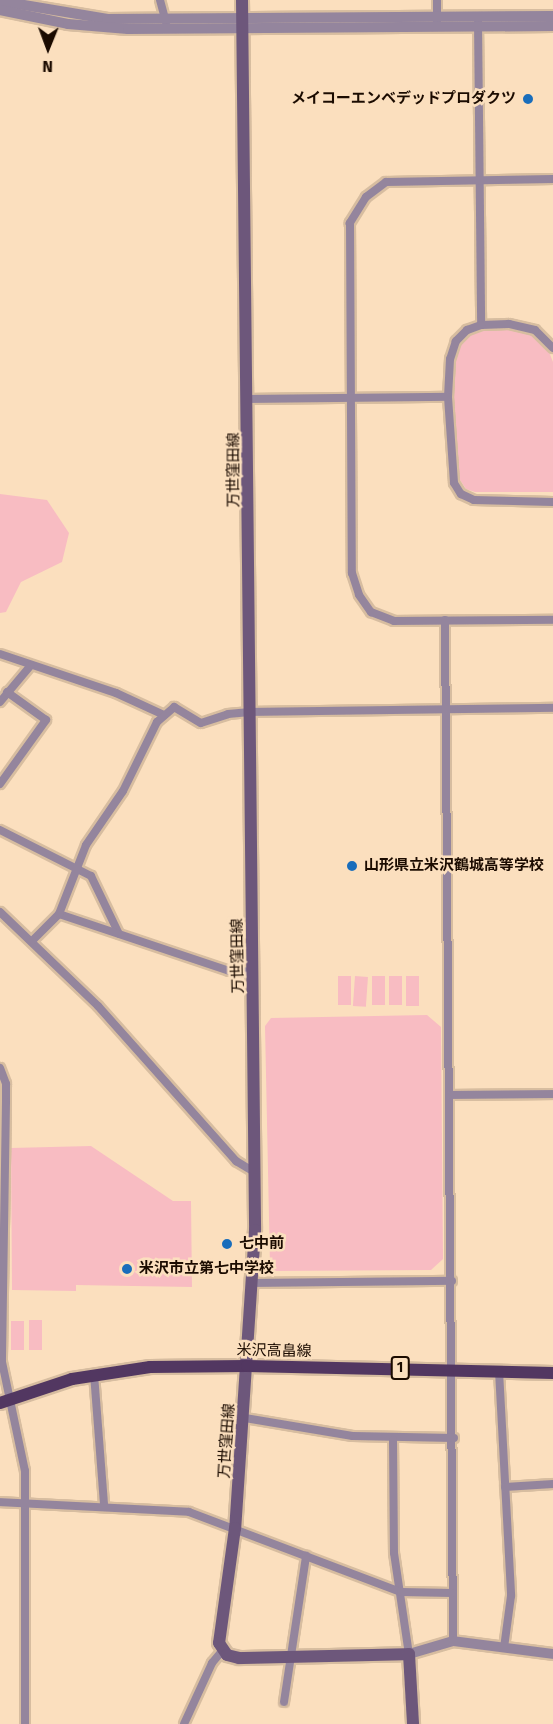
<!DOCTYPE html>
<html>
<head>
<meta charset="utf-8">
<style>
	body { margin:0 }
	#map { position:relative; width:553px; height:1724px; overflow:hidden; background:#fbdfbe; font-family:"Fira Sans","Noto Sans JP",sans-serif }
	div>[style] { position:absolute }
	[style*='--x'] { left:calc(var(--x)*1px); top:calc(var(--y)*1px); width:calc(var(--w)*1px); rotate:calc(var(--a)*1deg) }
	.green>* { inset:0; background:#f8bcc2; transform-origin:0 0 }
	.roads { filter:drop-shadow(2px 0 #d7bda0) drop-shadow(-2px 0 #d7bda0) drop-shadow(0 2px #d7bda0) drop-shadow(0 -2px #d7bda0) }
	.minor>* { height:8px; margin:-4px; padding:0 4px; transform-origin:4px; border-radius:4px; background:#94859d }
	.tertiary>* { height:10px; margin:-5px; padding:0 5px; transform-origin:5px; border-radius:5px; background:#94859d }
	.secondary>* { height:12px; margin:-6px; padding:0 6px; transform-origin:6px; border-radius:6px; background:#6d577b }
	.primary>* { height:12px; margin:-6px; padding:0 6px; transform-origin:6px; border-radius:6px; background:#523761 }
	.dots>* { width:16px; height:16px; translate:-50% -50%; box-sizing:border-box; border:3px solid #fbdfbe; border-radius:50% }
	span { translate:-50% -50%; white-space:nowrap; text-align:center; line-height:1.15; -webkit-text-stroke:5px #fbdfbe; paint-order:stroke }
	.shield-label span { padding:2px 4px; background:#fbdfbe; border:2px solid; border-radius:4px; -webkit-text-stroke-width:0 }
	.shield-label { font-size:14px; color:#1b0b00; font-weight:700 }
	.poi-label { font-size:15px; color:#1b0b00; font-weight:700 }
	.right { translate:-100% -50%; text-align:right }
	.left { translate:0 -50%; text-align:left }
	.street-label { font-size:15px; color:#1b0b00 }
	.north { position:absolute; left:18px; top:18px; width:60px; height:60px; -webkit-text-stroke:4px #fbdfbe; paint-order:stroke; rotate:181deg; font-size:16px; font-weight:700; line-height:24px; text-align:center; color:#1b0b00 }
	.north::after { content:''; display:block; margin:auto; width:21px; height:27px; background:#1b0b00; clip-path:polygon(50% 0,100% 100%,50% 72%,0 100%) }
</style>
</head>
<body>
<div id="map">
	<div class="green">
		<div style="clip-path:polygon(518px 322px,545px 342px,553px 362px,553px 492px,475px 492px,466px 489px,456px 474px,451px 340px,464px 328px)"></div>
		<div style="clip-path:polygon(0 494px,47px 500px,69px 533px,62px 562px,21px 582px,6px 612px,0 613px)"></div>
		<div style="left:338px;top:976px;width:13px;height:29px"></div>
		<div style="left:355px;top:976px;width:13px;height:30px;rotate:4deg"></div>
		<div style="left:372px;top:976px;width:13px;height:29px"></div>
		<div style="left:389px;top:976px;width:13px;height:29px"></div>
		<div style="left:406px;top:976px;width:13px;height:30px"></div>
		<div style="clip-path:polygon(427px 1015px,441px 1027px,443px 1259px,431px 1270px,275px 1271px,270px 1266px,265px 1026px,271px 1018px)"></div>
		<div style="clip-path:polygon(91px 1146px,173px 1201px,191px 1201px,192px 1287px,76px 1285px,76px 1291px,12px 1290px,11px 1148px)"></div>
		<div style="left:29px;top:1320px;width:13px;height:30px"></div>
		<div style="left:11px;top:1321px;width:13px;height:29px"></div>
	</div>
	<div class="roads">
		<div class="minor">
			<div style="--x:160;--y:0;--w:23;--a:75"></div>
			<div style="--x:437;--y:21;--w:21;--a:-90"></div>
			<div style="--x:478;--y:22;--w:303;--a:89.4"></div>
			<div style="--x:553;--y:179;--w:167;--a:179"></div>
			<div style="--x:386;--y:182;--w:25;--a:143"></div>
			<div style="--x:366;--y:197;--w:31;--a:122"></div>
			<div style="--x:350;--y:223;--w:350;--a:89.7"></div>
			<div style="--x:352;--y:573;--w:23;--a:72"></div>
			<div style="--x:359;--y:595;--w:21;--a:55"></div>
			<div style="--x:371;--y:612;--w:25;--a:21"></div>
			<div style="--x:394;--y:621;--w:159;--a:-0.4"></div>
			<div style="--x:553;--y:348;--w:25;--a:-135"></div>
			<div style="--x:535;--y:330;--w:27;--a:-167"></div>
			<div style="--x:509;--y:324;--w:28;--a:178"></div>
			<div style="--x:481;--y:325;--w:15;--a:160"></div>
			<div style="--x:467;--y:330;--w:16;--a:135"></div>
			<div style="--x:456;--y:341;--w:19;--a:108"></div>
			<div style="--x:450;--y:359;--w:38;--a:93"></div>
			<div style="--x:448;--y:397;--w:86;--a:86"></div>
			<div style="--x:454;--y:483;--w:13;--a:58"></div>
			<div style="--x:461;--y:494;--w:14;--a:25"></div>
			<div style="--x:474;--y:500;--w:79;--a:1.5"></div>
			<div style="--x:249;--y:399;--w:199;--a:-0.6"></div>
			<div style="--x:445;--y:620;--w:1021;--a:89.55"></div>
			<div style="--x:0;--y:654;--w:122;--a:18.6"></div>
			<div style="--x:116;--y:693;--w:53;--a:24.6"></div>
			<div style="--x:0;--y:702;--w:48;--a:-50"></div>
			<div style="--x:0;--y:784;--w:79;--a:-54.3"></div>
			<div style="--x:46;--y:720;--w:48;--a:-144.3"></div>
			<div style="--x:0;--y:830;--w:102;--a:26.8"></div>
			<div style="--x:91;--y:876;--w:64;--a:64.2"></div>
			<div style="--x:0;--y:912;--w:136;--a:43.8"></div>
			<div style="--x:98;--y:1006;--w:208;--a:48.3"></div>
			<div style="--x:236;--y:1161;--w:23;--a:31"></div>
			<div style="--x:59;--y:914;--w:179;--a:18.5"></div>
			<div style="--x:229;--y:971;--w:24;--a:2"></div>
			<div style="--x:33;--y:940;--w:37;--a:-45"></div>
			<div style="--x:59;--y:914;--w:74;--a:-68.6"></div>
			<div style="--x:86;--y:845;--w:65;--a:-55.6"></div>
			<div style="--x:123;--y:791;--w:77;--a:-63.8"></div>
			<div style="--x:157;--y:722;--w:23;--a:-41"></div>
			<div style="--x:174;--y:707;--w:31;--a:31"></div>
			<div style="--x:201;--y:723;--w:28;--a:-18"></div>
			<div style="--x:228;--y:714;--w:22;--a:-5"></div>
			<div style="--x:250;--y:712;--w:303;--a:-0.8"></div>
			<div style="--x:0;--y:1068;--w:17;--a:69"></div>
			<div style="--x:6;--y:1084;--w:18;--a:90"></div>
			<div style="--x:6;--y:1102;--w:260;--a:90.9"></div>
			<div style="--x:2;--y:1362;--w:111;--a:78.1"></div>
			<div style="--x:25;--y:1471;--w:253;--a:90"></div>
			<div style="--x:451;--y:1095;--w:102;--a:-0.6"></div>
			<div style="--x:253;--y:1283;--w:199;--a:-0.6"></div>
			<div style="--x:499;--y:1371;--w:225;--a:86.9"></div>
			<div style="--x:511;--y:1596;--w:52;--a:97.7"></div>
			<div style="--x:94;--y:1374;--w:131;--a:85.6"></div>
			<div style="--x:245;--y:1418;--w:109;--a:9.5"></div>
			<div style="--x:353;--y:1436;--w:101;--a:1.1"></div>
			<div style="--x:393;--y:1440;--w:113;--a:89.5"></div>
			<div style="--x:394;--y:1553;--w:102;--a:81.6"></div>
			<div style="--x:505;--y:1487;--w:48;--a:-3.6"></div>
			<div style="--x:0;--y:1502;--w:189;--a:3"></div>
			<div style="--x:189;--y:1512;--w:227;--a:20.7"></div>
			<div style="--x:401;--y:1592;--w:51;--a:1.1"></div>
			<div style="--x:284;--y:1702;--w:148;--a:-81.4"></div>
			<div style="--x:184;--y:1724;--w:67;--a:-65.3"></div>
			<div style="--x:212;--y:1663;--w:16;--a:-50"></div>
		</div>
		<div class="tertiary">
			<div style="--x:0;--y:1;--w:109;--a:9.5"></div>
			<div style="--x:107;--y:19;--w:446;--a:-0.4"></div>
			<div style="--x:0;--y:10;--w:69;--a:11.6"></div>
			<div style="--x:68;--y:24;--w:60;--a:4.8"></div>
			<div style="--x:128;--y:29;--w:425;--a:-0.4"></div>
			<div style="--x:409;--y:1654;--w:46;--a:-16.5"></div>
			<div style="--x:453;--y:1641;--w:101;--a:7.4"></div>
		</div>
		<div class="secondary">
			<div style="--x:242;--y:0;--w:1230;--a:89.39"></div>
			<div style="--x:255;--y:1230;--w:299;--a:93.8"></div>
			<div style="--x:235;--y:1528;--w:116;--a:97.9"></div>
			<div style="--x:219;--y:1643;--w:14;--a:56"></div>
			<div style="--x:227;--y:1655;--w:12;--a:14"></div>
			<div style="--x:239;--y:1658;--w:170;--a:-1.3"></div>
			<div style="--x:409;--y:1654;--w:70;--a:86.7"></div>
		</div>
		<div class="primary">
			<div style="--x:0;--y:1403;--w:76;--a:-18.4"></div>
			<div style="--x:72;--y:1379;--w:79;--a:-8.7"></div>
			<div style="--x:150;--y:1367;--w:97;--a:-0.6"></div>
			<div style="--x:247;--y:1366;--w:306;--a:1.3"></div>
		</div>
	</div>
	<div class="dots">
		<div style="left:528px;top:99px;background:#196dbb"></div>
		<div style="left:352px;top:866px;background:#196dbb"></div>
		<div style="left:227px;top:1244px;background:#196dbb"></div>
		<div style="left:127px;top:1269px;background:#196dbb"></div>
	</div>
	<div class="shield-label">
		<span style="left:400px;top:1368px">1</span>
	</div>
	<div class="poi-label">
		<span class="right" style="left:516px;top:99px">メイコーエンベデッドプロダクツ</span>
		<span class="left" style="left:364px;top:866px">山形県立米沢鶴城高等学校</span>
		<span class="left" style="left:239px;top:1244px">七中前</span>
		<span class="left" style="left:139px;top:1269px">米沢市立第七中学校</span>
	</div>
	<div class="street-label">
		<span style="left:234px;top:470px;rotate:-90deg">万世窪田線</span>
		<span style="left:238px;top:956px;rotate:-91deg">万世窪田線</span>
		<span style="left:274px;top:1351px;rotate:1deg">米沢高畠線</span>
		<span style="left:227px;top:1441px;rotate:-86deg">万世窪田線</span>
	</div>
	<div class="north">N</div>
</div>
</body>
</html>
